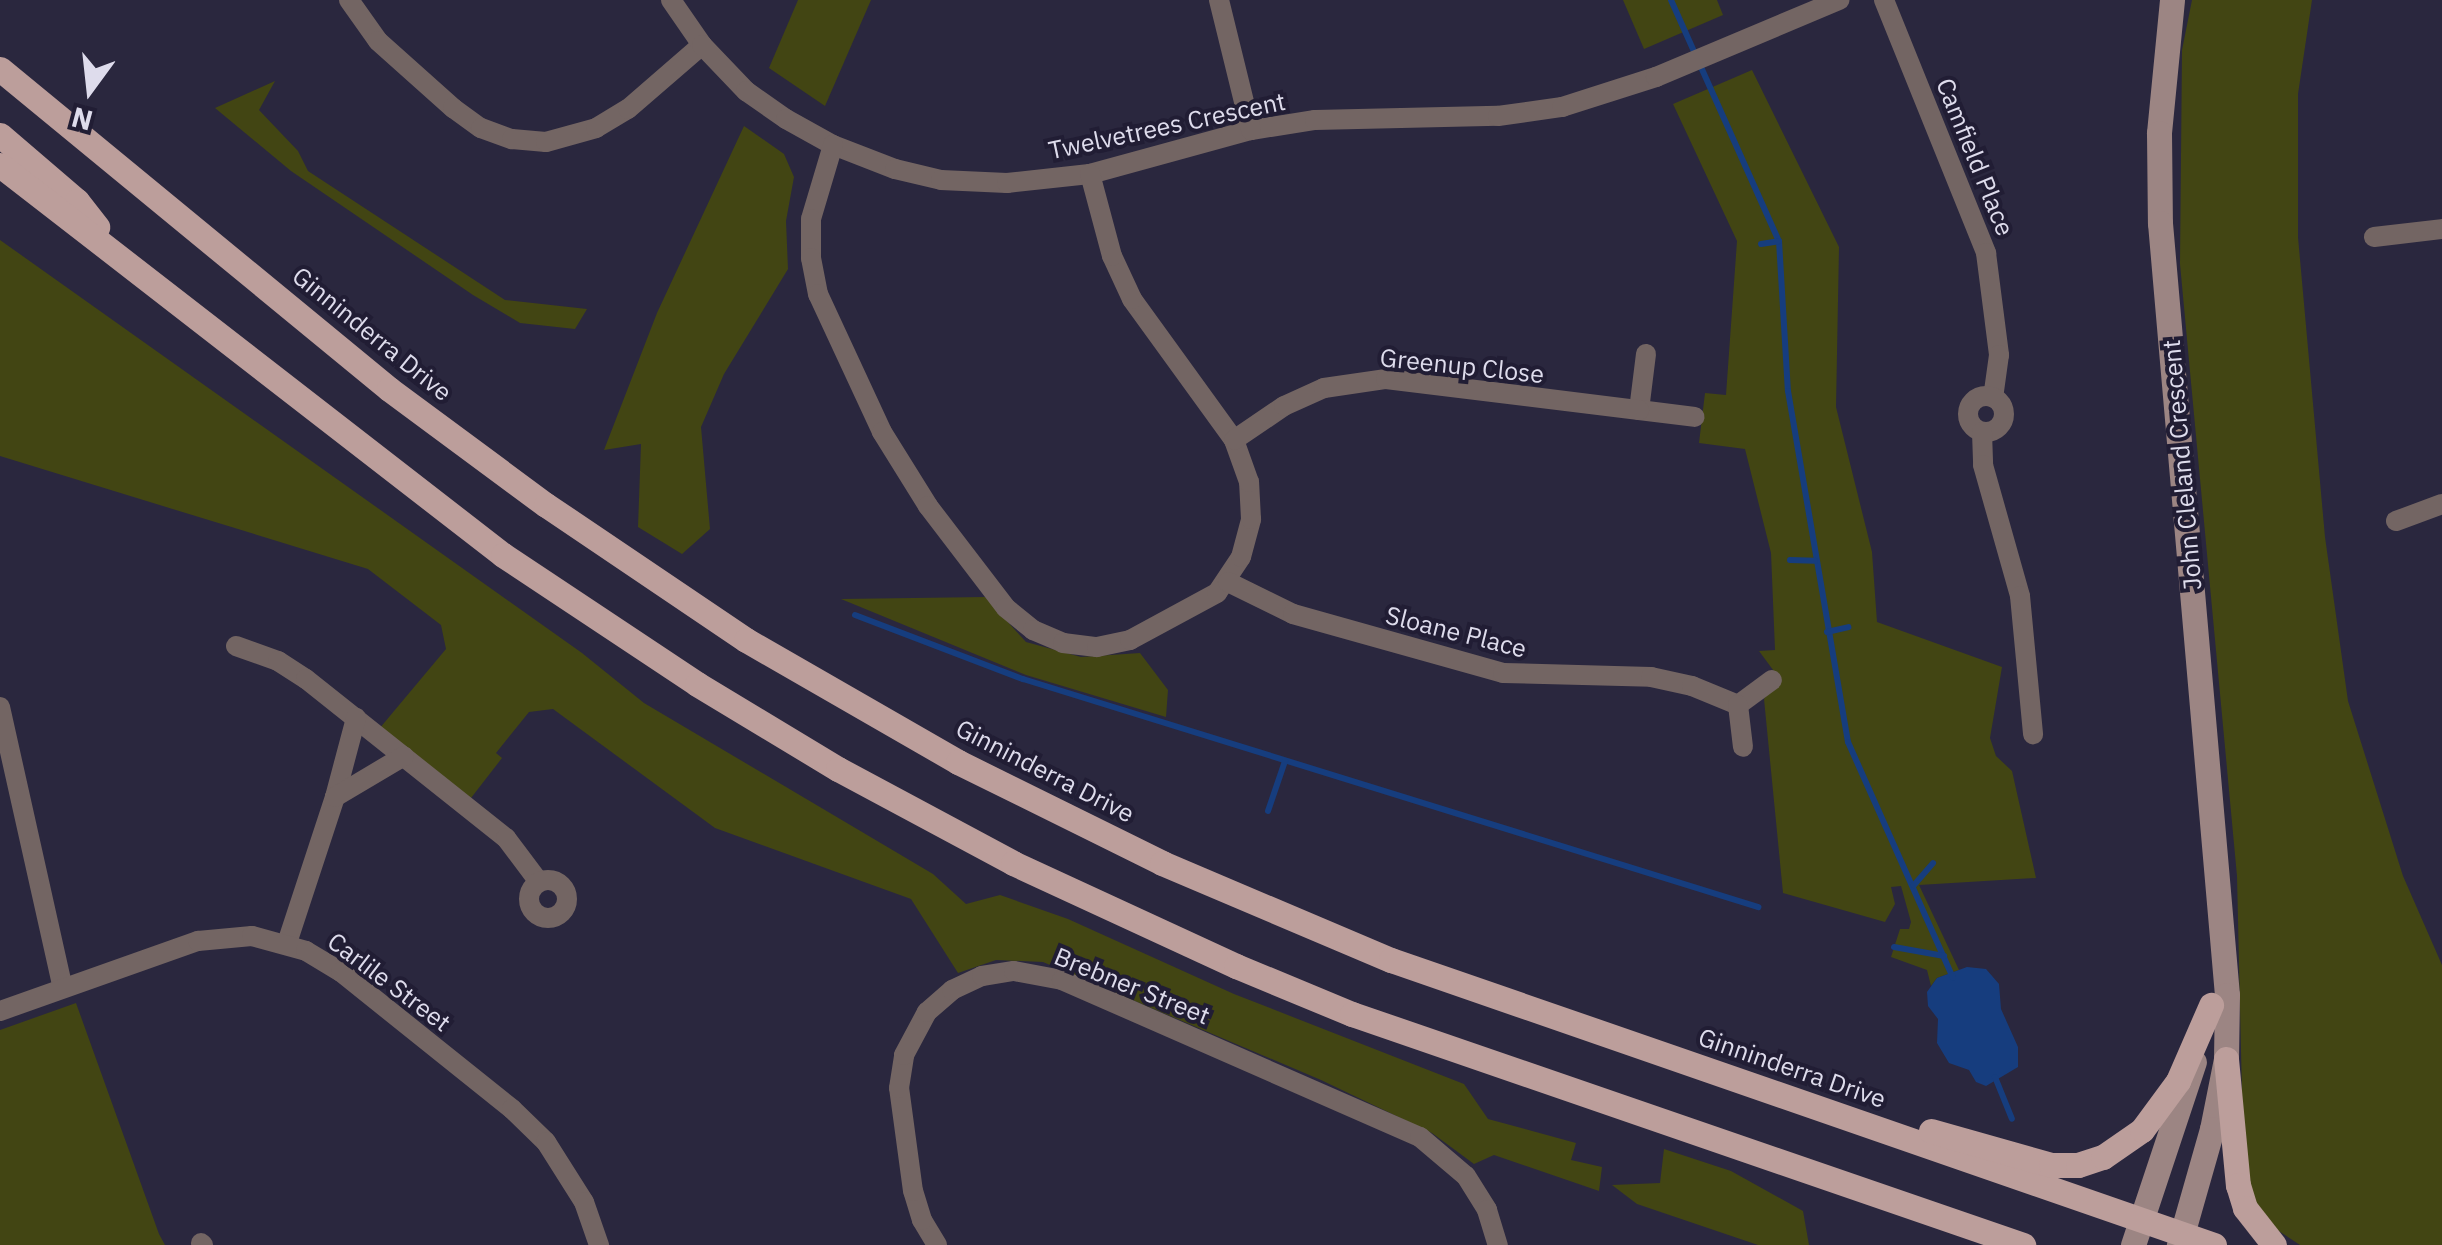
<!DOCTYPE html>
<html>
<head>
<meta charset="utf-8">
<style>
	body { margin:0 }
	#map { position:relative; width:2442px; height:1245px; overflow:hidden; background:#2a273e; font-family:"IBM Plex Sans",sans-serif }
	div>[style] { position:absolute }
	[style*='--x'] { left:calc(var(--x)*1px); top:calc(var(--y)*1px); width:calc(var(--w)*1px); rotate:calc(var(--a)*1deg) }
	.green>* { inset:0; background:#424513 }
	.water>* { inset:0; background:#163d7e }
	.stream>* { height:6px; margin:-3px; padding:0 3px; transform-origin:3px; border-radius:3px; background:#163d7e }
	.street>* { height:20px; margin:-10px; padding:0 10px; transform-origin:10px; border-radius:10px; background:#736563 }
	.street>.ring { margin:-10px; padding:0; box-sizing:content-box; background:none; border:20px solid #736563; border-radius:50% }
	.secondary>* { height:25px; margin:-12.5px; padding:0 12.5px; transform-origin:12.5px; border-radius:12.5px; background:#9c8583 }
	.primary>* { height:25px; margin:-12.5px; padding:0 12.5px; transform-origin:12.5px; border-radius:12.5px; background:#bc9e9b }
	span { translate:-50% -50%; white-space:nowrap; text-align:center; line-height:1.15; -webkit-text-stroke:8px #211d34; paint-order:stroke }
	.street-label { font-size:25px; color:#dedcec }
	.north { position:absolute; left:40px; top:40px; width:100px; height:100px; -webkit-text-stroke:8px #211d34; paint-order:stroke; rotate:195deg; font-size:28px; font-weight:700; line-height:40px; text-align:center; color:#dedcec }
	.north::after { content:''; display:block; margin:auto; width:35px; height:45px; background:#dedcec; clip-path:polygon(50% 0,100% 100%,50% 72%,0 100%) }
</style>
</head>
<body>
<div id="map">
	<div class="green">
		<div style="clip-path:polygon(798px 0,871px 0,825px 106px,769px 68px)"></div>
		<div style="clip-path:polygon(1623px 0,1717px 0,1723px 15px,1644px 49px)"></div>
		<div style="clip-path:polygon(2192px 0,2312px 0,2298px 94px,2298px 237px,2325px 537px,2348px 701px,2403px 876px,2442px 965px,2442px 1245px,2300px 1245px,2262px 1220px,2244px 1181px,2237px 876px,2180px 264px,2182px 50px)"></div>
		<div style="clip-path:polygon(1752px 70px,1839px 247px,1836px 407px,1872px 552px,1877px 622px,2002px 667px,1990px 738px,1996px 756px,2012px 771px,2036px 878px,1919px 885px,1959px 970px,1937px 978px,1931px 986px,1927px 970px,1891px 957px,1900px 929px,1909px 929px,1911px 922px,1901px 886px,1891px 887px,1895px 904px,1885px 922px,1783px 893px,1764px 699px,1779px 678px,1759px 651px,1775px 650px,1771px 553px,1745px 449px,1699px 443px,1705px 393px,1726px 395px,1737px 241px,1673px 104px)"></div>
		<div style="clip-path:polygon(275px 81px,259px 110px,298px 151px,308px 171px,505px 300px,587px 309px,575px 329px,520px 323px,473px 295px,291px 171px,215px 108px)"></div>
		<div style="clip-path:polygon(744px 126px,784px 154px,794px 177px,786px 221px,788px 269px,724px 374px,701px 427px,710px 529px,682px 554px,638px 527px,641px 444px,604px 450px,657px 313px)"></div>
		<div style="clip-path:polygon(0 240px,582px 653px,644px 703px,933px 874px,966px 904px,1000px 895px,1068px 919px,1234px 994px,1464px 1084px,1488px 1119px,1576px 1143px,1571px 1160px,1602px 1167px,1599px 1191px,1494px 1155px,1474px 1164px,1432px 1133px,1321px 1080px,1043px 962px,996px 960px,958px 973px,911px 899px,715px 828px,553px 709px,529px 712px,496px 753px,502px 758px,471px 798px,379px 729px,446px 649px,441px 625px,368px 569px,0 456px)"></div>
		<div style="clip-path:polygon(985px 597px,1026px 642px,1081px 657px,1140px 653px,1168px 690px,1166px 717px,1026px 675px,841px 599px)"></div>
		<div style="clip-path:polygon(76px 1003px,159px 1234px,165px 1245px,0 1245px,0 1030px)"></div>
		<div style="clip-path:polygon(1664px 1149px,1731px 1171px,1803px 1211px,1809px 1245px,1758px 1245px,1637px 1204px,1612px 1185px,1660px 1183px)"></div>
	</div>
	<div class="water">
		<div style="clip-path:polygon(1967px 967px,1986px 969px,1999px 984px,2001px 1009px,2018px 1047px,2018px 1067px,1986px 1086px,1976px 1082px,1969px 1070px,1949px 1063px,1937px 1043px,1938px 1019px,1928px 1006px,1927px 992px,1937px 978px)"></div>
	</div>
	<div class="stream">
		<div style="--x:1671;--y:0;--w:264;--a:65.9"></div>
		<div style="--x:1779;--y:241;--w:150;--a:86.6"></div>
		<div style="--x:1788;--y:391;--w:356;--a:80.3"></div>
		<div style="--x:1848;--y:742;--w:258;--a:66"></div>
		<div style="--x:1761;--y:244;--w:18;--a:-9"></div>
		<div style="--x:1790;--y:560;--w:25;--a:2"></div>
		<div style="--x:855;--y:615;--w:180;--a:20.9"></div>
		<div style="--x:1023;--y:679;--w:770;--a:17.23"></div>
		<div style="--x:1827;--y:632;--w:22;--a:-13"></div>
		<div style="--x:1268;--y:811;--w:53;--a:-71.2"></div>
		<div style="--x:1914;--y:885;--w:29;--a:-49"></div>
		<div style="--x:1894;--y:947;--w:51;--a:10.2"></div>
		<div style="--x:1995;--y:1077;--w:45;--a:68"></div>
	</div>
	<div class="street">
		<div style="--x:349;--y:0;--w:50;--a:54.7"></div>
		<div style="--x:378;--y:41;--w:101;--a:41.8"></div>
		<div style="--x:453;--y:108;--w:34;--a:36"></div>
		<div style="--x:481;--y:128;--w:33;--a:20"></div>
		<div style="--x:512;--y:139;--w:34;--a:5"></div>
		<div style="--x:546;--y:142;--w:52;--a:-15.6"></div>
		<div style="--x:596;--y:128;--w:37;--a:-31"></div>
		<div style="--x:628;--y:109;--w:98;--a:-40.9"></div>
		<div style="--x:671;--y:0;--w:55;--a:55.4"></div>
		<div style="--x:702;--y:45;--w:64;--a:46.3"></div>
		<div style="--x:746;--y:91;--w:49;--a:35"></div>
		<div style="--x:786;--y:119;--w:54;--a:29"></div>
		<div style="--x:833;--y:145;--w:66;--a:21.2"></div>
		<div style="--x:895;--y:169;--w:47;--a:13.4"></div>
		<div style="--x:941;--y:180;--w:66;--a:2.6"></div>
		<div style="--x:1007;--y:183;--w:83;--a:-6.2"></div>
		<div style="--x:1090;--y:174;--w:167;--a:-15.3"></div>
		<div style="--x:1251;--y:130;--w:65;--a:-8.9"></div>
		<div style="--x:1315;--y:120;--w:183;--a:-1.3"></div>
		<div style="--x:1498;--y:116;--w:65;--a:-8"></div>
		<div style="--x:1562;--y:107;--w:99;--a:-17.7"></div>
		<div style="--x:1656;--y:77;--w:199;--a:-22.8"></div>
		<div style="--x:1219;--y:0;--w:134;--a:76.2"></div>
		<div style="--x:1884;--y:0;--w:273;--a:68"></div>
		<div style="--x:1986;--y:253;--w:103;--a:82.7"></div>
		<div style="--x:1999;--y:355;--w:43;--a:97.9"></div>
		<div style="--x:833;--y:145;--w:77;--a:106.6"></div>
		<div style="--x:811;--y:219;--w:39;--a:90"></div>
		<div style="--x:811;--y:258;--w:37;--a:79"></div>
		<div style="--x:818;--y:294;--w:152;--a:65.1"></div>
		<div style="--x:882;--y:432;--w:87;--a:58.1"></div>
		<div style="--x:928;--y:506;--w:128;--a:52.6"></div>
		<div style="--x:1006;--y:608;--w:35;--a:39"></div>
		<div style="--x:1033;--y:630;--w:33;--a:23"></div>
		<div style="--x:1063;--y:643;--w:34;--a:7"></div>
		<div style="--x:1097;--y:647;--w:34;--a:-12"></div>
		<div style="--x:1130;--y:640;--w:99;--a:-28.4"></div>
		<div style="--x:1217;--y:593;--w:43;--a:-56.3"></div>
		<div style="--x:1241;--y:557;--w:39;--a:-75"></div>
		<div style="--x:1251;--y:519;--w:37;--a:-93"></div>
		<div style="--x:1249;--y:482;--w:45;--a:-109.7"></div>
		<div style="--x:1234;--y:440;--w:174;--a:-125.9"></div>
		<div style="--x:1132;--y:299;--w:47;--a:-114.9"></div>
		<div style="--x:1112;--y:256;--w:85;--a:-105"></div>
		<div style="--x:2374;--y:237;--w:68;--a:-6.7"></div>
		<div style="--x:1646;--y:354;--w:56;--a:97.1"></div>
		<div style="--x:1639;--y:410;--w:56;--a:7.1"></div>
		<div class="ring" style="left:1968px;top:396px;width:16px;height:16px"></div>
		<div style="--x:1982;--y:432;--w:33;--a:88"></div>
		<div style="--x:1983;--y:465;--w:136;--a:74.2"></div>
		<div style="--x:2020;--y:596;--w:139;--a:84.6"></div>
		<div style="--x:1234;--y:440;--w:60;--a:-34.2"></div>
		<div style="--x:1284;--y:406;--w:44;--a:-24.2"></div>
		<div style="--x:1324;--y:388;--w:63;--a:-8.3"></div>
		<div style="--x:1386;--y:379;--w:255;--a:7"></div>
		<div style="--x:2396;--y:521;--w:49;--a:-20.3"></div>
		<div style="--x:1228;--y:582;--w:72;--a:26.2"></div>
		<div style="--x:1293;--y:614;--w:218;--a:15.7"></div>
		<div style="--x:1503;--y:673;--w:148;--a:1.5"></div>
		<div style="--x:1651;--y:677;--w:42;--a:12.4"></div>
		<div style="--x:1692;--y:686;--w:50;--a:22.4"></div>
		<div style="--x:1738;--y:705;--w:42;--a:-36.3"></div>
		<div style="--x:236;--y:646;--w:45;--a:19.7"></div>
		<div style="--x:278;--y:661;--w:33;--a:33"></div>
		<div style="--x:306;--y:679;--w:256;--a:38.5"></div>
		<div style="--x:506;--y:838;--w:55;--a:53.1"></div>
		<div style="--x:1738;--y:705;--w:42;--a:83.2"></div>
		<div style="--x:0;--y:707;--w:288;--a:77.4"></div>
		<div style="--x:335;--y:797;--w:82;--a:-75.1"></div>
		<div class="ring" style="left:529px;top:880px;width:18px;height:18px"></div>
		<div style="--x:287;--y:943;--w:154;--a:-71.8"></div>
		<div style="--x:335;--y:797;--w:80;--a:-30.7"></div>
		<div style="--x:0;--y:1011;--w:210;--a:-19.5"></div>
		<div style="--x:198;--y:941;--w:54;--a:-5.3"></div>
		<div style="--x:252;--y:936;--w:56;--a:15.5"></div>
		<div style="--x:306;--y:951;--w:41;--a:31"></div>
		<div style="--x:341;--y:972;--w:219;--a:38.7"></div>
		<div style="--x:512;--y:1109;--w:47;--a:44.1"></div>
		<div style="--x:546;--y:1142;--w:71;--a:57.7"></div>
		<div style="--x:584;--y:1202;--w:46;--a:70.8"></div>
		<div style="--x:201;--y:1243;--w:3;--a:45"></div>
		<div style="--x:937;--y:1245;--w:29;--a:-121"></div>
		<div style="--x:922;--y:1220;--w:30;--a:-107"></div>
		<div style="--x:913;--y:1191;--w:104;--a:-97.7"></div>
		<div style="--x:899;--y:1088;--w:33;--a:-81"></div>
		<div style="--x:904;--y:1055;--w:49;--a:-61.9"></div>
		<div style="--x:927;--y:1012;--w:33;--a:-41"></div>
		<div style="--x:952;--y:990;--w:33;--a:-25"></div>
		<div style="--x:982;--y:976;--w:32;--a:-9"></div>
		<div style="--x:1014;--y:971;--w:49;--a:10.6"></div>
		<div style="--x:1062;--y:980;--w:391;--a:23.7"></div>
		<div style="--x:1420;--y:1137;--w:60;--a:40.3"></div>
		<div style="--x:1466;--y:1176;--w:40;--a:58"></div>
		<div style="--x:1487;--y:1210;--w:37;--a:73"></div>
	</div>
	<div class="secondary">
		<div style="--x:2172;--y:0;--w:134;--a:95.6"></div>
		<div style="--x:2159;--y:133;--w:90;--a:89.4"></div>
		<div style="--x:2160;--y:223;--w:775;--a:85.04"></div>
		<div style="--x:2227;--y:995;--w:64;--a:90.9"></div>
		<div style="--x:2226;--y:1059;--w:71;--a:101.3"></div>
		<div style="--x:2212;--y:1129;--w:121;--a:105.9"></div>
		<div style="--x:2133;--y:1245;--w:193;--a:-71.6"></div>
	</div>
	<div class="primary">
		<div style="--x:0;--y:69;--w:504;--a:39.44"></div>
		<div style="--x:389;--y:389;--w:195;--a:36.5"></div>
		<div style="--x:546;--y:505;--w:241;--a:34"></div>
		<div style="--x:746;--y:640;--w:245;--a:29.9"></div>
		<div style="--x:958;--y:762;--w:228;--a:26.3"></div>
		<div style="--x:1162;--y:863;--w:249;--a:23"></div>
		<div style="--x:1391;--y:960;--w:871;--a:19.1"></div>
		<div style="--x:0;--y:135;--w:101;--a:40.6"></div>
		<div style="--x:77;--y:201;--w:33;--a:52"></div>
		<div style="--x:0;--y:165;--w:636;--a:37.79"></div>
		<div style="--x:503;--y:555;--w:233;--a:33.6"></div>
		<div style="--x:697;--y:684;--w:165;--a:31.1"></div>
		<div style="--x:838;--y:769;--w:199;--a:28.2"></div>
		<div style="--x:1013;--y:863;--w:246;--a:24.8"></div>
		<div style="--x:1236;--y:966;--w:126;--a:22.5"></div>
		<div style="--x:1352;--y:1014;--w:710;--a:19"></div>
		<div style="--x:2226;--y:1059;--w:127;--a:84.6"></div>
		<div style="--x:2238;--y:1185;--w:24;--a:73"></div>
		<div style="--x:2245;--y:1208;--w:47;--a:51.9"></div>
		<div style="--x:1931;--y:1131;--w:125;--a:15.8"></div>
		<div style="--x:2051;--y:1165;--w:27;--a:0"></div>
		<div style="--x:2078;--y:1165;--w:26;--a:-18"></div>
		<div style="--x:2103;--y:1157;--w:47;--a:-34.7"></div>
		<div style="--x:2142;--y:1130;--w:61;--a:-53.7"></div>
		<div style="--x:2178;--y:1081;--w:83;--a:-66.5"></div>
	</div>
	<div class="street-label">
		<span style="left:1167px;top:126px;rotate:-12deg">Twelvetrees Crescent</span>
		<span style="left:1975px;top:157px;rotate:68deg">Camfield Place</span>
		<span style="left:372px;top:334px;rotate:39deg">Ginninderra Drive</span>
		<span style="left:1462px;top:366px;rotate:6deg">Greenup Close</span>
		<span style="left:2182px;top:465px;rotate:-95deg">John Cleland Crescent</span>
		<span style="left:1456px;top:632px;rotate:14deg">Sloane Place</span>
		<span style="left:1045px;top:771px;rotate:27deg">Ginninderra Drive</span>
		<span style="left:389px;top:982px;rotate:37deg">Carlile Street</span>
		<span style="left:1132px;top:986px;rotate:22deg">Brebner Street</span>
		<span style="left:1792px;top:1068px;rotate:19deg">Ginninderra Drive</span>
	</div>
	<div class="north">N</div>
</div>
</body>
</html>
